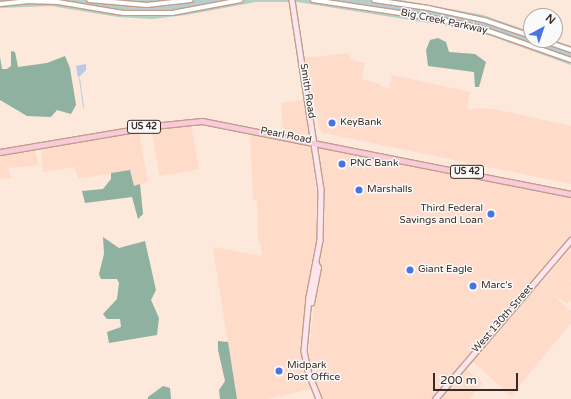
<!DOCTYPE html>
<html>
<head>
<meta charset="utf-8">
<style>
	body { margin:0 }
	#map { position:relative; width:571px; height:399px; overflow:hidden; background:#fde8dc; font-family:"Varela Round",sans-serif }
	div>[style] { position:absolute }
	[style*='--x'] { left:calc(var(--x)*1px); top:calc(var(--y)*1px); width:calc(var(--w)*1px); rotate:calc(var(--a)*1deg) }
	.built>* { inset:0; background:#ffdcca; transform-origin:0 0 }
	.green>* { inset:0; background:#b6cfc2 }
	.forest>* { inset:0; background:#8eb1a0 }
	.water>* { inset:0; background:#b9c9e7 }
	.stream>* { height:1px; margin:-0.5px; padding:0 0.5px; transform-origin:0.5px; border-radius:0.5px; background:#b9c9e7 }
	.roads { filter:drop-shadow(1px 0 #c09e8c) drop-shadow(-1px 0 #c09e8c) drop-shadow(0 1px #c09e8c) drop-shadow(0 -1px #c09e8c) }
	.tertiary>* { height:4px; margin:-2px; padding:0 2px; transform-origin:2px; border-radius:2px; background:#fff }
	.secondary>* { height:4.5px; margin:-2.25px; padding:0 2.25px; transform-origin:2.25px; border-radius:2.25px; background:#fce5ec }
	.primary>* { height:5px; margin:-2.5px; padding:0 2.5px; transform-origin:2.5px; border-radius:2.5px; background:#facad8 }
	.dots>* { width:11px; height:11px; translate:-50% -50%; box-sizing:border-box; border:2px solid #fafafa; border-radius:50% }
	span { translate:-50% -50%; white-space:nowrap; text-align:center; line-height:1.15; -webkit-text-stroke:3px #fafafa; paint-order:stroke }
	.shield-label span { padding:1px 3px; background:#fafafa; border:1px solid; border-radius:3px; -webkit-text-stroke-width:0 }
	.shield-label { font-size:9px; color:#382b24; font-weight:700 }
	.street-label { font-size:10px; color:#382b24 }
	.poi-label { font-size:10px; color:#382b24 }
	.left { translate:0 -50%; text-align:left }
	.right { translate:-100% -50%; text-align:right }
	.north { position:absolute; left:523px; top:8px; width:40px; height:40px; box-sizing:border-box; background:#fafafa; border:1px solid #aca7a4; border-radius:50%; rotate:40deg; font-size:11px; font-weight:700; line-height:16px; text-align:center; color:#382b24 }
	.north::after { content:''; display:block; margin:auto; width:14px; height:18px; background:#4873e6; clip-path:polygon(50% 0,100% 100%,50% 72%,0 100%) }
	.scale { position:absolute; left:433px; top:373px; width:85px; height:18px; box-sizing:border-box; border:2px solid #382b24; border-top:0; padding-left:5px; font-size:12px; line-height:14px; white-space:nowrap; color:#382b24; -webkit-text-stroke:3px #fafafa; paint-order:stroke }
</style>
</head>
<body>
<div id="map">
	<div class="built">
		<div style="clip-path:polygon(347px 53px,353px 60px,365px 63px,362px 79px,380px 84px,380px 86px,389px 88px,392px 75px,470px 92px,467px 109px,471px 110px,476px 108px,494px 109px,571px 126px,571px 184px,323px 133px,319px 128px,305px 58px)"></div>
		<div style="clip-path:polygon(306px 99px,310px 135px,283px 132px,281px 103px)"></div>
		<div style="left:191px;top:124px;width:46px;height:40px;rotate:80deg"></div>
		<div style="clip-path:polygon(139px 132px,148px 182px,134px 186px,118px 172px,78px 179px,75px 167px,43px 172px,41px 148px)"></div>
		<div style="clip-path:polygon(250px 132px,311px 146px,317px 199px,316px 244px,301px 350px,310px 389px,268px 399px,237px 399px,213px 250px,213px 247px,262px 256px,260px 242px,258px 242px,257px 200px,253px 200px)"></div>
		<div style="clip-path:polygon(324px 147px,571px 196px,571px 234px,430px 399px,323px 399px,319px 391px,310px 364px,309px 347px,322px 240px,320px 149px)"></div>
		<div style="clip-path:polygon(35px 150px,39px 165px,8px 168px,11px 178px,0 179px,0 155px)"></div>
		<div style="clip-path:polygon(571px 248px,571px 281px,563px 275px,571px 282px,571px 301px,566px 303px,546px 289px,542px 282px)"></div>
		<div style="clip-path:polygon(539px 282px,571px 311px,571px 323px,511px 396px,472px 361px)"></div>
		<div style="clip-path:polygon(465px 368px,483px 383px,470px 399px,441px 399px)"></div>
	</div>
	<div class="green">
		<div style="clip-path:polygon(0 0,401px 0,483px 15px,531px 32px,531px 40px,553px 40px,571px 46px,571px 65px,491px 36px,455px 27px,297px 2px,256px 2px,186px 15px,152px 19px,118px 17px,51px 6px,0 8px)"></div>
	</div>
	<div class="forest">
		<div style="clip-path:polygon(438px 38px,446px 42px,449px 52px,475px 54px,486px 62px,479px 87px,475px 87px,474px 72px,428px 66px,426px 50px,430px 40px)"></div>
		<div style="clip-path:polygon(11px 51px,15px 52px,18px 67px,47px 63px,65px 56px,70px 68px,76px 105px,71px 114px,57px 110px,51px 117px,27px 116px,0 100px,0 57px,2px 69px,7px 69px,11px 66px)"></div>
		<div style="clip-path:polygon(130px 170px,134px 186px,140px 184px,143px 214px,138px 219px,132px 197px,85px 203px,82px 191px,103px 189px,111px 179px,111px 173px)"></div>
		<div style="clip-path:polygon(103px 237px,119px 248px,145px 241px,156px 290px,151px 300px,159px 318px,157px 335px,109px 343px,107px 332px,121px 327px,120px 319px,107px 319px,103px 314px,117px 299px,119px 283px,117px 279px,101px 279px,99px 274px,104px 254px)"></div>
		<div style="clip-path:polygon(218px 341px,228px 342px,237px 399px,220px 399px,219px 390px,225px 381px,218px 350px)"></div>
		<div style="clip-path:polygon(163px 386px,170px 388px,171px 399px,148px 399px,148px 397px)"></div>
	</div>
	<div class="water">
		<div style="clip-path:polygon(86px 64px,86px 70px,78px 78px,76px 66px)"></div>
	</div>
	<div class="stream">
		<div style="--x:79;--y:0;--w:69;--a:7.5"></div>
		<div style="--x:147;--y:9;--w:67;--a:-7.8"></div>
		<div style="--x:346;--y:0;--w:80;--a:8.6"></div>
		<div style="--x:429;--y:12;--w:63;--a:12.9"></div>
		<div style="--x:490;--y:26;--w:86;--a:19.1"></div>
		<div style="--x:79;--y:78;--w:29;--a:82"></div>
	</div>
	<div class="roads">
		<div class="tertiary">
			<div style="--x:89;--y:0;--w:58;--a:4.9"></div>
			<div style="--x:147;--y:5;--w:44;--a:-6.5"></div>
			<div style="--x:313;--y:0;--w:115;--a:8.5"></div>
			<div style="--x:427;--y:17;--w:54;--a:11.7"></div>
			<div style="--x:480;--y:28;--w:96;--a:19.4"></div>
			<div style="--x:374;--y:0;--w:55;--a:8.4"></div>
			<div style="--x:428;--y:8;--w:57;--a:12.1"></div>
			<div style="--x:484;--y:20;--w:50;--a:18.8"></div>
			<div style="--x:0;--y:4;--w:27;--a:-6"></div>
			<div style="--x:27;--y:1;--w:31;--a:2"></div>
			<div style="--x:58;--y:2;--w:66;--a:9.6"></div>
			<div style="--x:123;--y:13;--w:49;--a:0"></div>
			<div style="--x:172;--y:13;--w:70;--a:-10.7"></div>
			<div style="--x:542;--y:40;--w:31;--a:19"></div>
		</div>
		<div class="secondary">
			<div style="--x:292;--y:0;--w:191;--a:81.3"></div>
			<div style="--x:321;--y:189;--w:51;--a:91.1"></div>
			<div style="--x:320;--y:240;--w:58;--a:100.9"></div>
			<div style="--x:309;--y:297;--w:54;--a:95.3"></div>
			<div style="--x:304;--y:351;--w:24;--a:78"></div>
			<div style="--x:309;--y:374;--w:27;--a:68"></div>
			<div style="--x:311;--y:303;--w:36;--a:-79"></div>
			<div style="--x:318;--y:268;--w:4;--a:-117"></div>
			<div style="--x:435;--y:399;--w:209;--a:-49.5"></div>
		</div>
		<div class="primary">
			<div style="--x:0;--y:152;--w:155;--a:-9.6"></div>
			<div style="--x:153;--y:126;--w:49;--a:-5.8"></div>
			<div style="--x:202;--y:121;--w:376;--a:11.2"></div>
		</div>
	</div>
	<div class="dots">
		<div style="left:332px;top:123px;background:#4873e6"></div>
		<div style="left:342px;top:164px;background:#4873e6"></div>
		<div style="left:359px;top:190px;background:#4873e6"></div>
		<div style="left:491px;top:214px;background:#4873e6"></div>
		<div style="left:410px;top:270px;background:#4873e6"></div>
		<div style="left:473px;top:286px;background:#4873e6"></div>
		<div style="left:279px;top:371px;background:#4873e6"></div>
	</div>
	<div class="shield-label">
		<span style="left:144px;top:127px">US 42</span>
		<span style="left:467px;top:172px">US 42</span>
	</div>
	<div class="street-label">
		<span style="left:444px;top:22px;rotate:12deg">Big Creek Parkway</span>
		<span style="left:307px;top:91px;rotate:81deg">Smith Road</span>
		<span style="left:286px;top:136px;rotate:11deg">Pearl Road</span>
		<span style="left:503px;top:319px;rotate:-49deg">West 130th Street</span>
	</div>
	<div class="poi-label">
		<span class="left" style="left:340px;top:123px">KeyBank</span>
		<span class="left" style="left:350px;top:164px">PNC Bank</span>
		<span class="left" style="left:367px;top:190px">Marshalls</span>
		<span class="right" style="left:483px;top:214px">Third Federal<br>Savings and Loan</span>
		<span class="left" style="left:418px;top:270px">Giant Eagle</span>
		<span class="left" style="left:481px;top:286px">Marc's</span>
		<span class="left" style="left:287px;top:371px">Midpark<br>Post Office</span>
	</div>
	<div class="north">N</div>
	<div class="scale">200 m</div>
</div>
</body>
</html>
